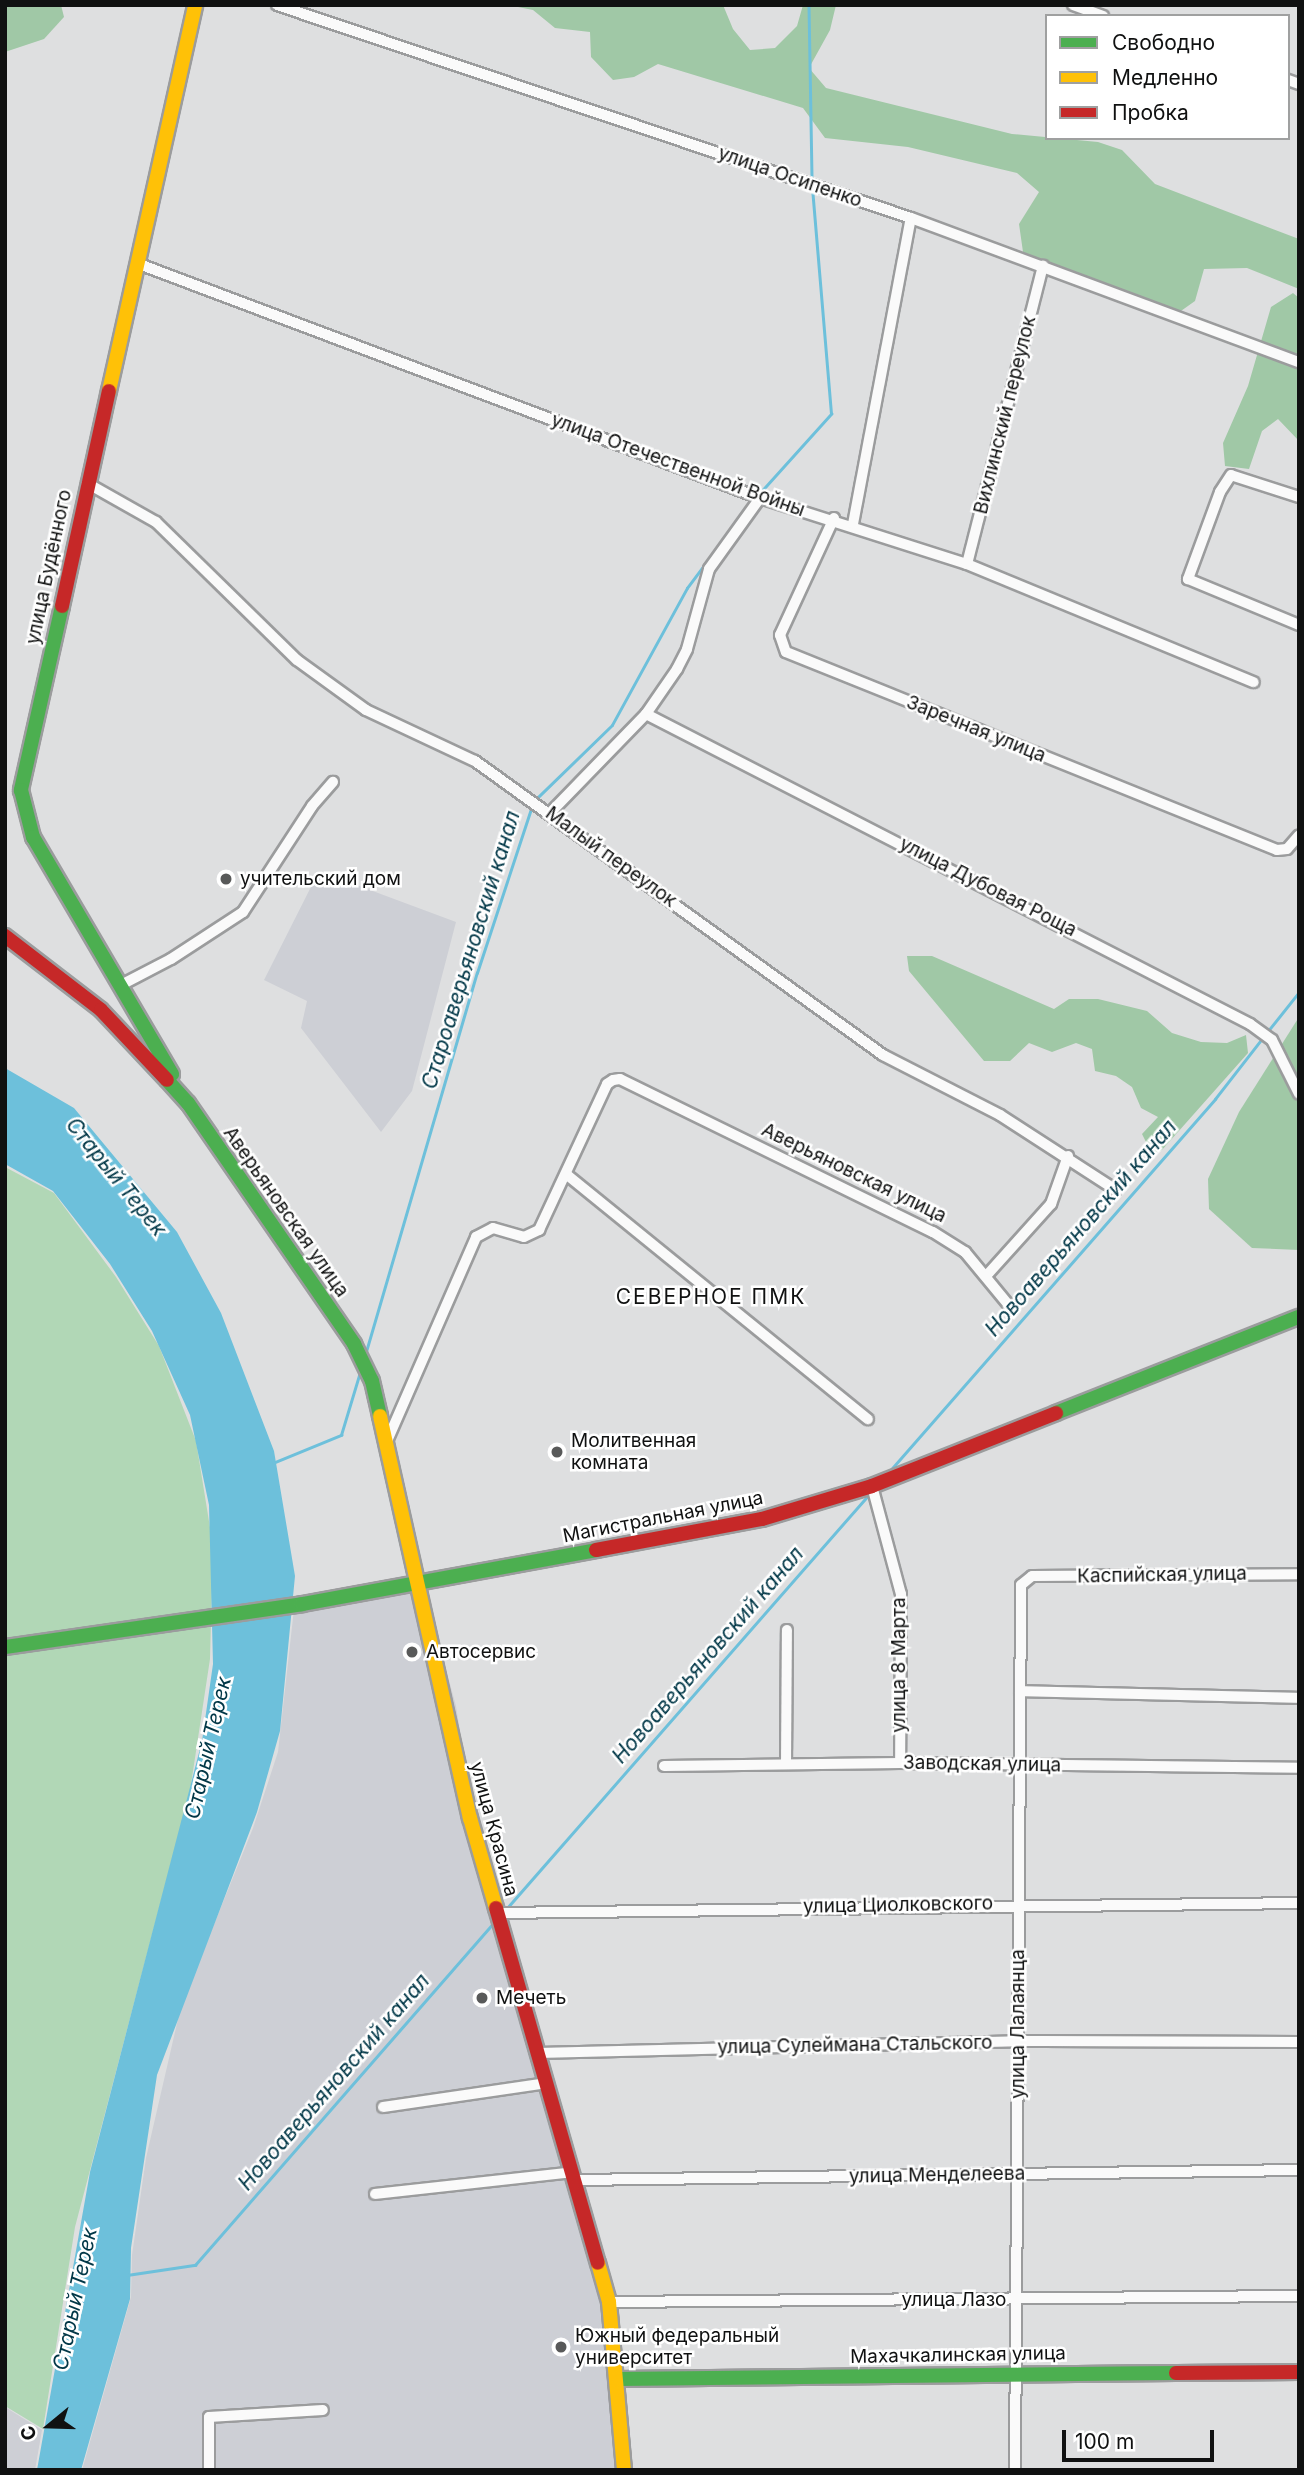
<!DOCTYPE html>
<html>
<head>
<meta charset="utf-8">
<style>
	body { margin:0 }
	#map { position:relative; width:1304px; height:2475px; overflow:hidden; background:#dedfe0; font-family:Inter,sans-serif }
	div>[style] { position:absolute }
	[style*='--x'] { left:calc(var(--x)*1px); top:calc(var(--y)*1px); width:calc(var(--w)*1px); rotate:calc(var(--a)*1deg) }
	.built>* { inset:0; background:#cdcfd5 }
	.green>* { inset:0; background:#b1d7b6 }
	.forest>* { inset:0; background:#a0c8a6 }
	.water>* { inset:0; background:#6dc0db }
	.stream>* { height:2.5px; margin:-1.25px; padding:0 1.25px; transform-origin:1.25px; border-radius:1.25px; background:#6dc0db }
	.roads { filter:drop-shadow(2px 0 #9b9c9d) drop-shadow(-2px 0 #9b9c9d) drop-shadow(0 2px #9b9c9d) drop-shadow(0 -2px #9b9c9d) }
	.street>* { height:10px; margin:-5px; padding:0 5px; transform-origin:5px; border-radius:5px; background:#fafafa }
	.fast>* { height:14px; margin:-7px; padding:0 7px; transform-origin:7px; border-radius:7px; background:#4caf50 }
	.slow>* { height:14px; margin:-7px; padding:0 7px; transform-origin:7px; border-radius:7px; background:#ffc107 }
	.jam>* { height:14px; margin:-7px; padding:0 7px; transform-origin:7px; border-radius:7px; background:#c62828 }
	.dots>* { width:19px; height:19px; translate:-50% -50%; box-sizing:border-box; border:4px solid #fff; border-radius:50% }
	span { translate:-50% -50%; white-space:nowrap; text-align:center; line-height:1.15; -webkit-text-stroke:5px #fff; paint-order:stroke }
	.street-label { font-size:19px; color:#101111 }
	.poi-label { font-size:19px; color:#101111 }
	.left { translate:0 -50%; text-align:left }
	.water-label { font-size:21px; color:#013747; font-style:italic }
	.neighbourhood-label { font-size:21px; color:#101111; letter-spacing:2px }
	.frame { position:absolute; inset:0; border:7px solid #101111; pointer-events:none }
	.legend { position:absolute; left:1045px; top:14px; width:245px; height:126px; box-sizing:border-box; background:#fff; border:2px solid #9fa0a0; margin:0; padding:9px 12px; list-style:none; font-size:21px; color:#101111 }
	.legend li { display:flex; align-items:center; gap:14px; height:35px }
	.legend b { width:35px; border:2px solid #9fa0a0 }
	.north { position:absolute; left:14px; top:2391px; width:70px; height:70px; -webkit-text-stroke:5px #fff; paint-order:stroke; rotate:251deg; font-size:19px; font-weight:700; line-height:28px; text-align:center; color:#101111 }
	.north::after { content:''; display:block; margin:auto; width:24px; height:32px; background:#101111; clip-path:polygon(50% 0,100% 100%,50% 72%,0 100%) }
	.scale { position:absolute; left:1062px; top:2430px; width:152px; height:32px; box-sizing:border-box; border:4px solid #101111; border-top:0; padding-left:9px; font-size:21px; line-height:24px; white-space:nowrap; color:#101111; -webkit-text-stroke:5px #fff; paint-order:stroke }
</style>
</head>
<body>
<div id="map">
	<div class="built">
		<div style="clip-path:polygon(319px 871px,456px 922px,412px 1091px,381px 1132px,301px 1028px,307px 1001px,264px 980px)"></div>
		<div style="clip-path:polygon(421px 1578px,456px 1706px,478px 1846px,611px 2319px,622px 2470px,82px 2470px,131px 2297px,132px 2255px,146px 2158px,181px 2006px,253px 1828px,278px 1752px,295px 1600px)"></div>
		<div style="clip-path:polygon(5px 2407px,42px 2430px,35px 2470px,5px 2470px)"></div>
	</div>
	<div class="green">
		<div style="clip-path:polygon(5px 1167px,54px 1193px,116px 1277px,159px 1346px,196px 1441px,213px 1546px,210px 1659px,190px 1791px,75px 2227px,43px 2429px,5px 2406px)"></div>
	</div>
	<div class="forest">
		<div style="clip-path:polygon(5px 5px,61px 5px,64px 17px,44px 39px,5px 52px)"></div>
		<div style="clip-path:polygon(508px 5px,723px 5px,733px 29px,750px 50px,775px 48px,797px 26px,803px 5px,836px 5px,830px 30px,809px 68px,826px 88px,1012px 134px,1098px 142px,1122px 150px,1155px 184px,1299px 239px,1299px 289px,1247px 268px,1204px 269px,1195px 301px,1171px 318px,1023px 252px,1019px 224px,1039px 192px,1017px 173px,908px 147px,825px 138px,803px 108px,658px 64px,634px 77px,613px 80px,591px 57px,590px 32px,555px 28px,533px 10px)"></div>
		<div style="clip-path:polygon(1293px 293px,1299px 298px,1299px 441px,1278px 419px,1262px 431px,1249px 469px,1225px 466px,1223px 443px,1248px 386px,1271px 307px)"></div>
		<div style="clip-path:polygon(907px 956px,932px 956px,1054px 1009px,1069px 999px,1098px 999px,1147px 1011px,1172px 1033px,1201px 1042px,1227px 1043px,1246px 1035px,1248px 1053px,1162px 1150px,1152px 1154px,1142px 1134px,1158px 1117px,1141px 1108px,1132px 1087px,1116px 1076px,1095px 1071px,1092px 1049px,1076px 1043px,1052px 1052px,1029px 1043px,1010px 1061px,984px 1061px,909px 971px)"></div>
		<div style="clip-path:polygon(1299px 1017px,1299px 1250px,1252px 1248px,1209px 1209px,1208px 1179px,1239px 1112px)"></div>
	</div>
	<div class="water">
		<div style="clip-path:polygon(5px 1068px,74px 1108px,177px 1232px,221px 1313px,274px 1451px,295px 1576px,280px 1731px,257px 1812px,157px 2075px,131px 2248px,130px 2299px,81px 2470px,37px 2470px,90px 2172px,202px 1741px,213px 1664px,209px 1505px,190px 1415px,152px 1331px,110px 1264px,53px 1191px,5px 1164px)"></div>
	</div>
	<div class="stream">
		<div style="--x:809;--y:5;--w:175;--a:89"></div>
		<div style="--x:759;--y:494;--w:108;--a:-48"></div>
		<div style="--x:831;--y:414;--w:228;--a:-94.8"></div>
		<div style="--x:535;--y:800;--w:107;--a:-44.2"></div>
		<div style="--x:612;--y:725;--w:156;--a:-61.3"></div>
		<div style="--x:687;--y:588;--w:104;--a:-53.2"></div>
		<div style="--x:1268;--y:1031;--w:50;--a:-51.5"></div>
		<div style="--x:365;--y:1355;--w:398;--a:-73.7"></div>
		<div style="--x:477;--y:973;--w:176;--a:-71.8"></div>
		<div style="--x:273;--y:1463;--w:74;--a:-22.4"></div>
		<div style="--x:341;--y:1435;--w:66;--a:-73.2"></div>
		<div style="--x:887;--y:1474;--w:498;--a:-48.8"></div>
		<div style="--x:1215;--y:1099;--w:80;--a:-52.1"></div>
		<div style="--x:507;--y:1908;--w:553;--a:-48.81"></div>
		<div style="--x:127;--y:2275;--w:69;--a:-8.4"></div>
		<div style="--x:195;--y:2265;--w:456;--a:-48.9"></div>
	</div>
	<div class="roads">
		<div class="street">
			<div style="--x:277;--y:5;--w:669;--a:18.57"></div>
			<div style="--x:911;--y:218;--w:414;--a:20.4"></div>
			<div style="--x:1073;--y:5;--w:32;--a:20"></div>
			<div style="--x:1288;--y:80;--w:12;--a:20"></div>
			<div style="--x:139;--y:264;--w:664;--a:20.65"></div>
			<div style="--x:760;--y:498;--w:217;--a:17.7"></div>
			<div style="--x:967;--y:564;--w:310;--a:22.4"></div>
			<div style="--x:87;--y:483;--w:79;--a:29.5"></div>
			<div style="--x:156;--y:522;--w:197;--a:44.4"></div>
			<div style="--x:297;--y:660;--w:85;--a:35.9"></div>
			<div style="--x:366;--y:710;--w:120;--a:25.1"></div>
			<div style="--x:475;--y:761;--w:503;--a:35.78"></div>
			<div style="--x:883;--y:1055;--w:131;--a:27.1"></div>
			<div style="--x:1000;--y:1115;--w:138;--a:32.9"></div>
			<div style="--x:1299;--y:497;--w:71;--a:-162.1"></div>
			<div style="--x:1231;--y:475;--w:20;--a:123"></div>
			<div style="--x:1220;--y:492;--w:93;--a:110.2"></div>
			<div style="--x:1188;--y:579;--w:120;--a:22.5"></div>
			<div style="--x:834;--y:518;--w:129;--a:114.8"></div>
			<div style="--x:780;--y:635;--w:18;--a:71"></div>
			<div style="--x:786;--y:652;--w:529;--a:21.96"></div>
			<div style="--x:1277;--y:850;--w:10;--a:-6"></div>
			<div style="--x:1287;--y:849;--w:18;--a:-49"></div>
			<div style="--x:853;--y:524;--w:311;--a:-79.3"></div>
			<div style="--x:967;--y:564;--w:308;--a:-75.7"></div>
			<div style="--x:646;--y:714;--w:679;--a:27.17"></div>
			<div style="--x:1250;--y:1024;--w:27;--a:36"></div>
			<div style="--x:1272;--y:1040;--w:60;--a:63.4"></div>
			<div style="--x:550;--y:813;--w:138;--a:-45.9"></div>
			<div style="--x:646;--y:714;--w:55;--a:-55.4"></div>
			<div style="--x:677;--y:669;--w:22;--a:-63"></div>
			<div style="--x:687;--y:649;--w:83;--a:-74.6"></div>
			<div style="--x:709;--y:569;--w:87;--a:-54.3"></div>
			<div style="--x:121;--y:985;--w:56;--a:-27.5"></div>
			<div style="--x:171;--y:959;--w:86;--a:-33.1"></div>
			<div style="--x:243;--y:912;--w:126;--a:-56.9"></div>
			<div style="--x:312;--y:806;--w:32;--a:-49"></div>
			<div style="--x:566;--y:1174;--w:389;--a:39.1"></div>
			<div style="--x:987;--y:1275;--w:96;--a:-48"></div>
			<div style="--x:1051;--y:1204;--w:51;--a:-70.5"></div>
			<div style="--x:387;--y:1441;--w:223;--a:-66.4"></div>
			<div style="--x:476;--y:1237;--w:19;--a:-28"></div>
			<div style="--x:493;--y:1228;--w:32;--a:16"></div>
			<div style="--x:524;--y:1237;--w:17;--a:-25"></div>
			<div style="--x:539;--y:1230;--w:161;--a:-65"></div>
			<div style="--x:607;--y:1084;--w:7;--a:-34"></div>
			<div style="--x:613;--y:1080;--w:7;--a:-8"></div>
			<div style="--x:620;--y:1079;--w:348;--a:26.1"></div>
			<div style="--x:933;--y:1232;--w:38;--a:32"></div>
			<div style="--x:965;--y:1252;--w:74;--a:50.5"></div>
			<div style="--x:872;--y:1486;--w:112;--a:75"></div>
			<div style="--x:901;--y:1594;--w:169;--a:90.3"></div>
			<div style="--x:1020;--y:1691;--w:279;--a:1.4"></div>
			<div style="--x:786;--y:1763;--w:133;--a:-89.6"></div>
			<div style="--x:664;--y:1766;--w:236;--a:-0.7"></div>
			<div style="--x:900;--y:1763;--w:399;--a:0.7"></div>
			<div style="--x:497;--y:1913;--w:802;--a:-0.71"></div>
			<div style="--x:538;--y:2053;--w:480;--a:-1.4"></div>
			<div style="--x:1018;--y:2041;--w:281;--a:0.2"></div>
			<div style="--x:383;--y:2107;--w:166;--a:-8.3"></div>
			<div style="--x:576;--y:2180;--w:723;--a:-0.79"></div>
			<div style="--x:375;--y:2194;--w:199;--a:-6.3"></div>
			<div style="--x:609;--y:2302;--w:690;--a:-0.5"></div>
			<div style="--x:209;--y:2470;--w:53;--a:-90"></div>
			<div style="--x:209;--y:2417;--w:114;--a:-3.5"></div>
			<div style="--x:1015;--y:2470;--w:885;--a:-89.61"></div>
			<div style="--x:1021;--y:1585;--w:14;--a:-39"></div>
			<div style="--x:1032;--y:1576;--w:267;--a:-0.4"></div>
		</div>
		<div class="fast">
			<div style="--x:62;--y:606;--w:189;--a:102.6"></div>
			<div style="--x:21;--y:790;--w:49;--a:75.7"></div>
			<div style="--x:33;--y:837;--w:275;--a:59.6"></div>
			<div style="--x:167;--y:1080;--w:31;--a:48"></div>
			<div style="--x:188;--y:1103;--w:293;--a:55.4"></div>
			<div style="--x:354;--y:1344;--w:41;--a:64.1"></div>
			<div style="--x:372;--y:1381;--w:36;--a:77"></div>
			<div style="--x:1056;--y:1413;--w:261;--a:-21.6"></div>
			<div style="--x:5;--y:1647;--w:300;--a:-8.2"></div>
			<div style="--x:302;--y:1604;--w:299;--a:-10.4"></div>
			<div style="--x:618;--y:2379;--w:558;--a:-0.62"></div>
		</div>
		<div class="slow">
			<div style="--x:109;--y:391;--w:395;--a:-77.4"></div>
			<div style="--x:380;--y:1416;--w:412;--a:77.4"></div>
			<div style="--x:470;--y:1818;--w:94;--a:73.9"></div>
			<div style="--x:598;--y:2263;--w:41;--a:74.2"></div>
			<div style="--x:609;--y:2302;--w:169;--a:84.9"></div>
		</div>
		<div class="jam">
			<div style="--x:62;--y:606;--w:220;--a:-77.7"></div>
			<div style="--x:5;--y:936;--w:121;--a:37.6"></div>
			<div style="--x:101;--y:1010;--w:96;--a:46.7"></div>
			<div style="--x:596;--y:1550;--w:169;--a:-10.6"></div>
			<div style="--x:762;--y:1519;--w:115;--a:-16.7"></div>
			<div style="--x:872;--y:1486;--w:198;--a:-21.6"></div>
			<div style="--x:496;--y:1908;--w:369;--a:74"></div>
			<div style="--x:1176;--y:2373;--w:123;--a:-0.5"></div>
		</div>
	</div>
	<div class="dots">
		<div style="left:226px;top:879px;background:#585959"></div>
		<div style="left:557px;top:1452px;background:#585959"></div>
		<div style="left:412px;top:1652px;background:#585959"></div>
		<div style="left:482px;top:1998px;background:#585959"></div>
		<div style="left:561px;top:2347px;background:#585959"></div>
	</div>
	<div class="street-label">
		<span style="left:790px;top:177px;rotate:19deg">улица Осипенко</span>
		<span style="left:1005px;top:415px;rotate:-76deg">Вихлинский переулок</span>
		<span style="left:678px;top:465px;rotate:20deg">улица Отечественной Войны</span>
		<span style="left:49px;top:567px;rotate:-78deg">улица Будённого</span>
		<span style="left:976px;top:729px;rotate:22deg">Заречная улица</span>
		<span style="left:611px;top:857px;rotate:36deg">Малый переулок</span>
		<span style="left:988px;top:887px;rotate:27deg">улица Дубовая Роща</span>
		<span style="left:854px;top:1173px;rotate:26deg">Аверьяновская улица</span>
		<span style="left:286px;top:1212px;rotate:55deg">Аверьяновская улица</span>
		<span style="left:663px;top:1517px;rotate:-11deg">Магистральная улица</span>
		<span style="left:1162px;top:1575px;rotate:-1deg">Каспийская улица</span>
		<span style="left:899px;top:1665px;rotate:-90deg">улица 8 Марта</span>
		<span style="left:982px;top:1764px;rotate:1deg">Заводская улица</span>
		<span style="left:494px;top:1829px;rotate:75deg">улица Красина</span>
		<span style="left:898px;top:1905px;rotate:-1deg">улица Циолковского</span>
		<span style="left:1018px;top:2024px;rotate:-90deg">улица Лалаянца</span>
		<span style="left:855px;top:2045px;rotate:-1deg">улица Сулеймана Стальского</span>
		<span style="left:937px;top:2175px;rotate:-1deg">улица Менделеева</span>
		<span style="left:954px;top:2300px">улица Лазо</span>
		<span style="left:958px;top:2355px;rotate:-1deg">Махачкалинская улица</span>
	</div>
	<div class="poi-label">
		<span class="left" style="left:240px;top:879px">учительский дом</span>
		<span class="left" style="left:571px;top:1452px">Молитвенная<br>комната</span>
		<span class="left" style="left:426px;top:1652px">Автосервис</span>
		<span class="left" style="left:496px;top:1998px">Мечеть</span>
		<span class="left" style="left:575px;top:2347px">Южный федеральный<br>университет</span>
	</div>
	<div class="water-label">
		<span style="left:471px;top:950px;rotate:-73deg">Староаверьяновский канал</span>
		<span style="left:116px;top:1177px;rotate:51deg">Старый Терек</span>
		<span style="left:1081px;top:1228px;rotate:-49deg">Новоаверьяновский канал</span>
		<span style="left:708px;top:1655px;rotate:-49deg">Новоаверьяновский канал</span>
		<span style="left:208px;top:1748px;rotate:-77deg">Старый Терек</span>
		<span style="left:334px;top:2082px;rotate:-49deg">Новоаверьяновский канал</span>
		<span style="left:75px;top:2299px;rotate:-78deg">Старый Терек</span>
	</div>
	<div class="neighbourhood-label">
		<span style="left:711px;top:1297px">СЕВЕРНОЕ ПМК</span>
	</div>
	<div class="frame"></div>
	<ul class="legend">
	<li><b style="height:9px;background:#4caf50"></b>Свободно</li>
	<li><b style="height:9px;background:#ffc107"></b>Медленно</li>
	<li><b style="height:9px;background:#c62828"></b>Пробка</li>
	</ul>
	<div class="north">С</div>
	<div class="scale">100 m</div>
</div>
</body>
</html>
